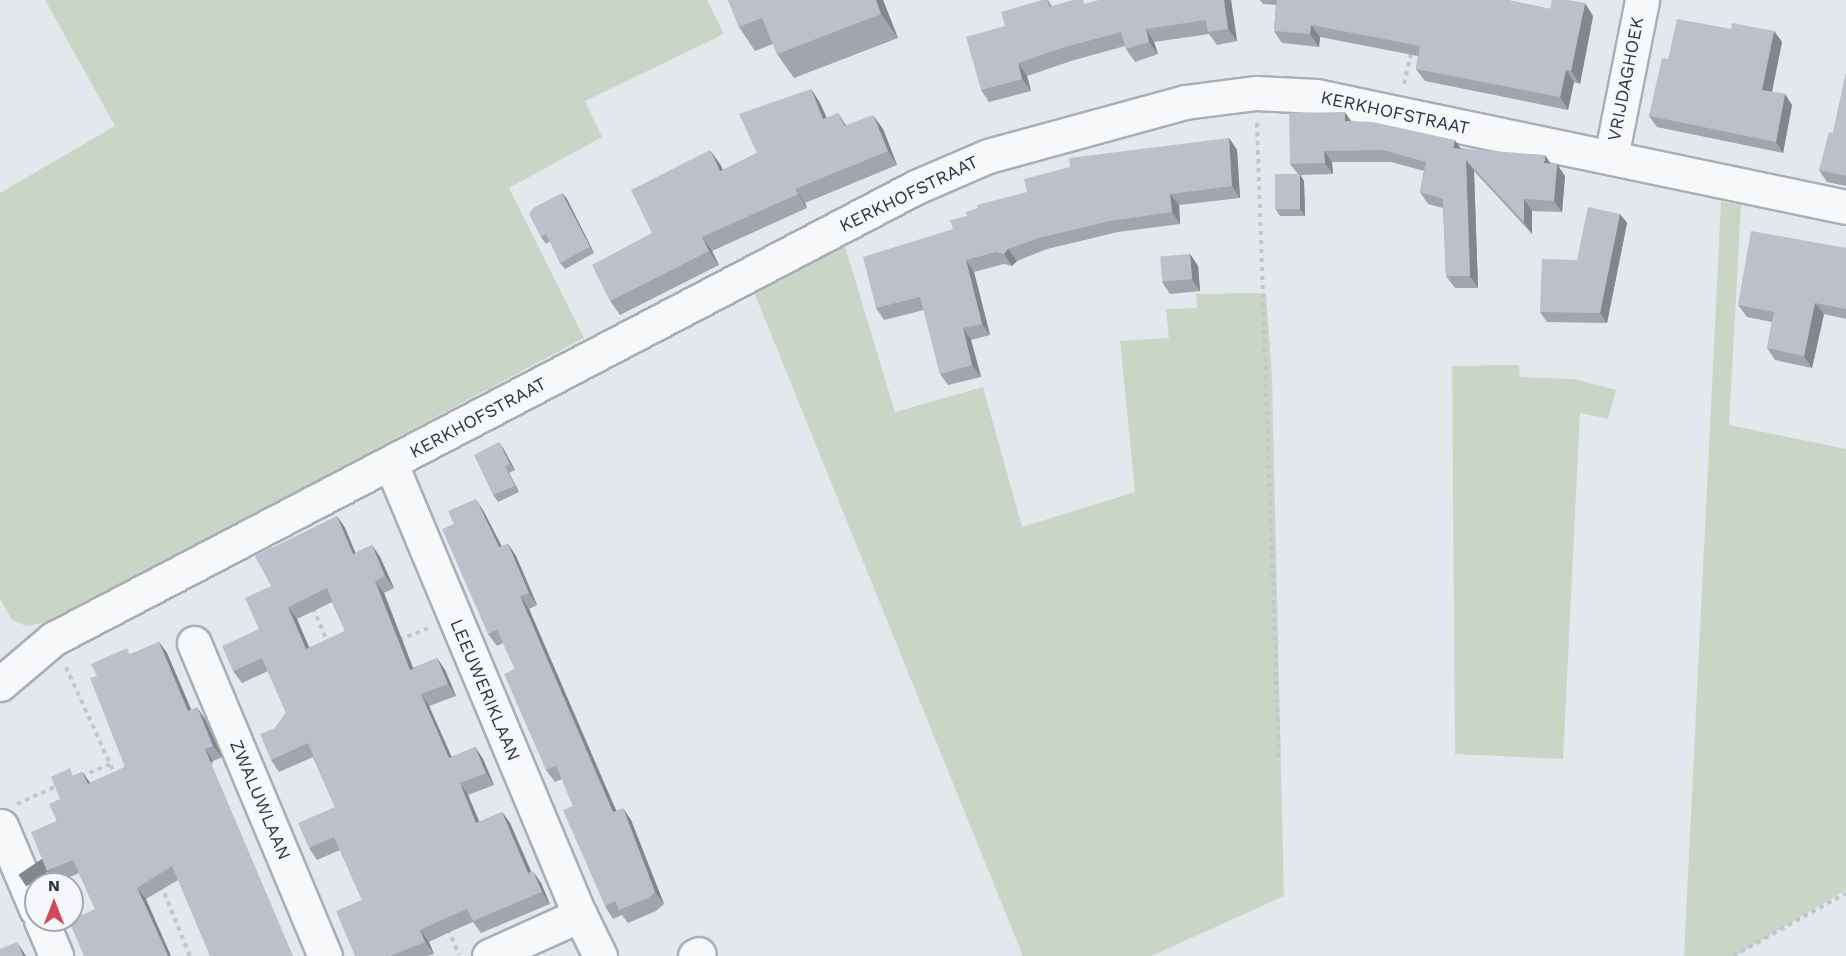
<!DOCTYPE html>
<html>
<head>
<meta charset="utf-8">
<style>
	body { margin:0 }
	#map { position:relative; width:1846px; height:956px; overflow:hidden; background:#e4e7ec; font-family:"Work Sans",sans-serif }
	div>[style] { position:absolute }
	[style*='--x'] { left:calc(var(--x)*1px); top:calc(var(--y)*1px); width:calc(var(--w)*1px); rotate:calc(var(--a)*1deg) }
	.green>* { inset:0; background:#c9d6c5 }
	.path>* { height:4px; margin-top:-2px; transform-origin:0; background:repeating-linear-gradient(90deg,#c2c5cb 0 4.5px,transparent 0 9px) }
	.roads { filter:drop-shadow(2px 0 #a9aeb7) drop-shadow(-2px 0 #a9aeb7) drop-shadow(0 2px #a9aeb7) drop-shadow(0 -2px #a9aeb7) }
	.minor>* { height:33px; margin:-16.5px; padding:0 16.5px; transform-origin:16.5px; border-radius:16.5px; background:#f7f8fa }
	.wall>* { inset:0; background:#a1a5ae }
	.shaded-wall>* { inset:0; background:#83868d; transform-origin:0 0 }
	.building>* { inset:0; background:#bbc0ca; transform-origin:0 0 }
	span { translate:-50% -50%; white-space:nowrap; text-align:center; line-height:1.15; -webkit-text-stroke:4.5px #f4f6f9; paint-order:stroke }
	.street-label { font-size:18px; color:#2b3445 }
	.north { position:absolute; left:24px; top:872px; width:60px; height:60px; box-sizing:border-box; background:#f4f6f9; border:2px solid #a4a8b1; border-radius:50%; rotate:0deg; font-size:16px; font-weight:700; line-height:24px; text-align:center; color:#2b3445 }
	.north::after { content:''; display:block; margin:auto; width:21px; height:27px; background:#d1495b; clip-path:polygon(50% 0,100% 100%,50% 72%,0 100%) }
</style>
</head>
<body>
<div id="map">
	<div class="green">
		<div style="clip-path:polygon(45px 0,707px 0,724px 34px,585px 101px,602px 137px,509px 188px,584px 338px,88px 602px,49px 622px,26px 626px,12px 620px,0 599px,0 193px,115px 126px)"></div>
		<div style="clip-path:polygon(1721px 202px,1741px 205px,1729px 425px,1846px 449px,1846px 890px,1735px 956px,1684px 956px)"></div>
		<div style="clip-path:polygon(844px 243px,895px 412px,983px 387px,1022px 527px,1135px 492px,1120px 341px,1169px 338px,1166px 309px,1197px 308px,1196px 294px,1266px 293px,1272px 378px,1284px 896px,1151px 956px,1023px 956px,754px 292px)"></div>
		<div style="clip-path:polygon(1519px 365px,1520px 377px,1574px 379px,1616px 390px,1608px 419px,1580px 413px,1563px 759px,1455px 754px,1452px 366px)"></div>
	</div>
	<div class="path">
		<div style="--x:1404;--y:84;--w:35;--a:-77"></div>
		<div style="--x:1257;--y:123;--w:638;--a:88.03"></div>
		<div style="--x:313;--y:608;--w:38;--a:67"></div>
		<div style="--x:399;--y:640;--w:31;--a:-22"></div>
		<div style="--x:66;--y:667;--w:119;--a:65.6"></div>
		<div style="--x:81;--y:776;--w:32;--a:-22"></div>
		<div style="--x:17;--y:804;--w:44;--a:-24.2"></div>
		<div style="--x:161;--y:885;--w:77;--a:67.8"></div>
		<div style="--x:448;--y:929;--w:28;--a:67"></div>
		<div style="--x:1733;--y:956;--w:129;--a:-29.1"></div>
	</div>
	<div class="roads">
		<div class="minor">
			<div style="--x:1611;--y:157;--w:160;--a:-78.8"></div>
			<div style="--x:391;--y:464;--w:489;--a:67.3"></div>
			<div style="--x:194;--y:643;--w:339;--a:67.3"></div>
			<div style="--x:0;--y:684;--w:70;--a:-40.3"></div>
			<div style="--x:53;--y:639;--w:974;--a:-27.64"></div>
			<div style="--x:916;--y:187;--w:78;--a:-23.3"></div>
			<div style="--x:988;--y:156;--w:204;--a:-15.3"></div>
			<div style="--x:1185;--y:102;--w:72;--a:-7.2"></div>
			<div style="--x:1256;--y:93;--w:60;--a:2.9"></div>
			<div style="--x:1316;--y:96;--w:541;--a:11.83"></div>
			<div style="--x:1;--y:826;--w:90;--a:67.1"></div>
			<div style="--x:41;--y:920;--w:39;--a:67"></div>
			<div style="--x:489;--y:956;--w:100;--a:-24.3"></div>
			<div style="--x:580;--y:915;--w:46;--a:64"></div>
			<div style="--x:695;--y:956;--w:4;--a:-27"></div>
		</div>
	</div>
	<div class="wall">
		<div style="clip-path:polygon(728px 0,883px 0,898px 38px,794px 78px,777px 54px,773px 44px,755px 51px,739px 27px)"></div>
		<div style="clip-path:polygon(1042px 0,1048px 0,1052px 6px,1086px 4px,1231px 0,1237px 41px,1217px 45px,1209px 34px,1154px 42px,1158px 54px,1135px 62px,1126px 49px,1125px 46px,1071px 61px,1027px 76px,1031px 91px,989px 102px,981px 90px,1005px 26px)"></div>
		<div style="clip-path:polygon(1260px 0,1507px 0,1550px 9px,1593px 16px,1580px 84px,1574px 82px,1568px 110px,1425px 81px,1416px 69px,1418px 56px,1320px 37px,1319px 47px,1282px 43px,1274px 31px,1276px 5px,1263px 4px)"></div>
		<div style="clip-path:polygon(1731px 29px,1774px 31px,1782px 42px,1772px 92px,1785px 94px,1792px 105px,1783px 153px,1657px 127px,1649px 116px,1668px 59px)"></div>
		<div style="clip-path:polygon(1846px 73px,1846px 186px,1827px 182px,1819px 170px,1833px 133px)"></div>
		<div style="clip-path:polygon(811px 89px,820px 103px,827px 118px,838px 113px,846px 125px,883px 129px,897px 165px,805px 203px,807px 208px,712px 251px,719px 265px,620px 315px,610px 301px,652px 233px,720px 164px,723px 170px,757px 153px)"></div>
		<div style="clip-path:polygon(1351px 121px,1461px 148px,1550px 163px,1565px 176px,1562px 212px,1532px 211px,1532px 234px,1474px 171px,1478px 288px,1455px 288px,1446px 276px,1443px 208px,1428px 204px,1420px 192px,1424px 171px,1391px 162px,1332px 162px,1333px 174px,1300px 175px,1304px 181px,1305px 216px,1280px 216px,1276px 210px,1298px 174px,1290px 164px)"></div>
		<div style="clip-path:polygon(1229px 138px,1237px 150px,1240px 198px,1179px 205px,1180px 224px,1118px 232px,1047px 249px,1017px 261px,1012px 266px,1004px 264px,974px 272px,990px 335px,971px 340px,981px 377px,948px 385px,940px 374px,924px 310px,884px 320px,876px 308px,953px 229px,967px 216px)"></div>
		<div style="clip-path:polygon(562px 193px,567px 199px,594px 253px,565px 269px,560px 263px,550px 241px,546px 244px,541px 237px)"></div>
		<div style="clip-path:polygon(1620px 214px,1627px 223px,1607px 323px,1547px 322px,1540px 312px)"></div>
		<div style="clip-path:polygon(1846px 248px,1846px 319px,1824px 314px,1812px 368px,1775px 360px,1767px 348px,1772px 322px,1747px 317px,1738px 305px)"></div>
		<div style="clip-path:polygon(1190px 254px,1198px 266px,1200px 291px,1170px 294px,1162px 282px)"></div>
		<div style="clip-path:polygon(503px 448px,515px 470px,509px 473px,519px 492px,498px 502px,493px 495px)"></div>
		<div style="clip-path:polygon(484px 512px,502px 546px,508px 544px,516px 556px,537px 605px,529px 609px,616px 811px,631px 820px,664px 904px,656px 911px,628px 923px,622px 915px,613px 919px,605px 906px,573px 806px,562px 779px,555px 782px,546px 770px,515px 669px,503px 643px,497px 646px,488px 634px)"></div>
		<div style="clip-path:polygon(evenodd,337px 516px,345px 528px,355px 553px,372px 545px,380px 557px,394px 588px,384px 593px,413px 668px,437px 658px,445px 670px,456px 696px,429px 706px,452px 757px,475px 747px,483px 759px,494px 785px,468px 795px,479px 822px,502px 812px,510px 823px,531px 872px,541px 883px,550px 904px,481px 933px,473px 922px,452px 931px,429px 942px,434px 954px,428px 956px,355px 956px,362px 900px,340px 850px,317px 860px,309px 848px,335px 807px,313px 757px,279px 772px,271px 760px,275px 728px,286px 713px,268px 671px,242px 683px,233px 671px,259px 629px,271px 586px,337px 516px,332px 602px,345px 631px,309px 648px,297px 619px,332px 602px)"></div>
		<div style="clip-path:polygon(159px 642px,167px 653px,191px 710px,205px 719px,222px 757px,213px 761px,178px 880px,146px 899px,95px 909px,79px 873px,56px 883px,47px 871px,60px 799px,75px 775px,82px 772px,90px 783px,125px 767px,97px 676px,131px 654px)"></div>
	</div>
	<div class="shaded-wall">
		<div style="clip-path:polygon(876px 0,883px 0,898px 38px,881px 14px)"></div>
		<div style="clip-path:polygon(1224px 0,1231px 0,1237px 41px,1228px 29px)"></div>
		<div style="clip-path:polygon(1585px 3px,1593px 16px,1580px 84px,1571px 71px)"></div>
		<div style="clip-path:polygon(1311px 25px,1320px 37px,1319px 47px,1310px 34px)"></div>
		<div style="clip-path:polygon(1146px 29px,1154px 42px,1158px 54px,1149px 42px)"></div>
		<div style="clip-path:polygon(1774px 31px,1782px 42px,1770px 101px,1762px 90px)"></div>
		<div style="clip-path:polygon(1018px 63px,1027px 76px,1031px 91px,1022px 79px)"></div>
		<div style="clip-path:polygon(1566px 70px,1574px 82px,1568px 110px,1560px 97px)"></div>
		<div style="clip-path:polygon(811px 89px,820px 103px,833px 133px,823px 119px)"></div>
		<div style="clip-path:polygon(1785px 94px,1792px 105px,1783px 153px,1776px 142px)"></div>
		<div style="clip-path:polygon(1345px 112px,1353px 124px,1345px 121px)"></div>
		<div style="clip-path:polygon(873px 115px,883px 129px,897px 165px,888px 151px)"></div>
		<div style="clip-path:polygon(1229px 138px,1237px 150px,1240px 198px,1232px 186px)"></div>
		<div style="clip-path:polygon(1455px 140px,1463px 152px,1453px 148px)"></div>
		<div style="clip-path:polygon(710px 150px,720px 164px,730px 185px,720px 171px)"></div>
		<div style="clip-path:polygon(1324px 151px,1332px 162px,1333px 174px,1325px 163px)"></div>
		<div style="clip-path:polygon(1545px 155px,1553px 167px,1544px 163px)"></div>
		<div style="clip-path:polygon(1466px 160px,1474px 171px,1478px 288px,1470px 276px)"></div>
		<div style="clip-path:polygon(1557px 164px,1565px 176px,1562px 212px,1554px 201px)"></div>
		<div style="clip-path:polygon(1300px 174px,1304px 181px,1305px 216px,1300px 209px)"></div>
		<div style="clip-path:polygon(795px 189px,805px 203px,807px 208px,798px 194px)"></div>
		<div style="clip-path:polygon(562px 193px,567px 199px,594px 253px,590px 247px)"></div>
		<div style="clip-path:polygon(1170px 194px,1179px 205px,1180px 224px,1172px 212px)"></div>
		<div style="clip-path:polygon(1524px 199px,1532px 211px,1532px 234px,1524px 222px)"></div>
		<div style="clip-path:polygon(1620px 214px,1627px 223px,1607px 323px,1600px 313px)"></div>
		<div style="clip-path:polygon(702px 237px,712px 251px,719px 265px,709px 251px)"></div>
		<div style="clip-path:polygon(1008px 249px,1017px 261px,1012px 266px,1004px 254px)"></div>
		<div style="clip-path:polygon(1190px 254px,1198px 266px,1200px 291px,1192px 279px)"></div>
		<div style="clip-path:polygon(966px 260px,974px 272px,990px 335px,982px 324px)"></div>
		<div style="clip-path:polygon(1815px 303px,1824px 314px,1812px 368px,1804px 356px)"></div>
		<div style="clip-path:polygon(963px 328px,971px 340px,981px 377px,972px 365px)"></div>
		<div style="clip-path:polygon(499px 442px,503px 448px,515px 470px,510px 464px)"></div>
		<div style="clip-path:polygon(505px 466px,509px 473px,519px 492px,515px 486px)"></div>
		<div style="clip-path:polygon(476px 499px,484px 512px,508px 560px,499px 547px)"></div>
		<div style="clip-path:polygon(337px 516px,345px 528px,361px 566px,353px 554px)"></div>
		<div style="clip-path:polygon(508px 544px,516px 556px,537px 605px,529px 593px)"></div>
		<div style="clip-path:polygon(372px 545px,380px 557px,394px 588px,385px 576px)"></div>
		<div style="clip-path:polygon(375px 581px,384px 593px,418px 681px,410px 670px)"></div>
		<div style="clip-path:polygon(520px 596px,529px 609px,622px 824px,613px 812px)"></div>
		<div style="clip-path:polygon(288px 607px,297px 619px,315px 661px,306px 649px)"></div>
		<div style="clip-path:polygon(159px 642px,167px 653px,197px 723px,188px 711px)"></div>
		<div style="clip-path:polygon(437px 658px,445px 670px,456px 696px,448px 684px)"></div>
		<div style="clip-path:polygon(421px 694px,429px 706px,457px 770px,449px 758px)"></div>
		<div style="clip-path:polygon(197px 707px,205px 719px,222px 757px,213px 746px)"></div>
		<div style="clip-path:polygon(475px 747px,483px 759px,494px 785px,486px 773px)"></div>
		<div style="left:205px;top:749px;width:14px;height:225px;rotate:56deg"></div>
		<div style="clip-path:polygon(82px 772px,91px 784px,88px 784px)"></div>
		<div style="clip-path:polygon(460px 783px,468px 795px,485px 835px,476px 823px)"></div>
		<div style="clip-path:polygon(623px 808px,631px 820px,664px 904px,655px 892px)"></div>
		<div style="clip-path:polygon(502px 812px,510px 823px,537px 885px,528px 873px)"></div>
		<div style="clip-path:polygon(533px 871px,541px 883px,550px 904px,542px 892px)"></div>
		<div style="clip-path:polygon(137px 888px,146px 899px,171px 956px,168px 956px)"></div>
		<div style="clip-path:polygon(420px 930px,429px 942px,434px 954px,425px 942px)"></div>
		<div style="clip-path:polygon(17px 942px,26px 956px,23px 956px)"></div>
	</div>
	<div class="building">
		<div style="clip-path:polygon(728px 0,876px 0,881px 14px,777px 54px,762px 18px,739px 27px)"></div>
		<div style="clip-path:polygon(1042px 0,1047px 0,1049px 7px,1073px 0,1083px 0,1084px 4px,1099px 0,1224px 0,1228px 29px,1208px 32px,1206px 20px,1146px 29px,1149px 42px,1126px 49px,1121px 32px,1062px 48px,1018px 63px,1022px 79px,981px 90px,966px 37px,1005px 26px,1001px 12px)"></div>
		<div style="clip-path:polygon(1277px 0,1507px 0,1550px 9px,1552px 0,1567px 0,1585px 3px,1571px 71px,1566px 70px,1560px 97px,1416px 69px,1420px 46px,1311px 25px,1310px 34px,1274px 31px)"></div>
		<div style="clip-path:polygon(1677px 19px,1731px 29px,1732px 23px,1774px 31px,1762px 90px,1785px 94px,1776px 142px,1649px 116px,1662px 58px,1668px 59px)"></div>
		<div style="clip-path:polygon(1846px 73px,1846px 176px,1819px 170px,1829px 132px,1833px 133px)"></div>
		<div style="clip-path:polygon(811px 89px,823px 119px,838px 113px,844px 126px,873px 115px,888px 151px,795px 189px,798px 194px,702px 237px,709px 251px,610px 301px,592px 265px,652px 233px,631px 190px,710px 150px,720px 171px,757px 153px,739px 114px)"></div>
		<div style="clip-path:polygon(1345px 112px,1345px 121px,1373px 122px,1455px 140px,1453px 148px,1545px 155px,1544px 163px,1557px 164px,1554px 201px,1524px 199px,1524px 222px,1466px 160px,1470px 276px,1446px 276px,1443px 199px,1420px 192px,1426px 162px,1383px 150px,1324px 151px,1325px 163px,1290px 164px,1289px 113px)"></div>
		<div style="clip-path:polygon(1229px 138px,1232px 186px,1170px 194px,1172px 212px,1110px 221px,1039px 238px,1008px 249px,1004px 254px,996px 252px,966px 260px,982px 324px,963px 328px,972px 365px,940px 374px,920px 297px,876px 308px,863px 257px,953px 229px,950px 220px,967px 216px,966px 212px,978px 208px,977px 205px,1027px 192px,1024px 179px,1070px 167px,1069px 158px)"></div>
		<div style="left:1300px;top:174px;width:35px;height:25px;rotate:90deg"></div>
		<div style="clip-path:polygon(562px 193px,590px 247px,560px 263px,546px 234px,541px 237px,529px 214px,533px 208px)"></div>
		<div style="clip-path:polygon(1588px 207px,1620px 214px,1600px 313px,1540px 312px,1542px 259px,1577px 260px)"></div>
		<div style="clip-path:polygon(1751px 231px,1846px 248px,1846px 309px,1815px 303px,1804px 356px,1767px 348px,1774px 312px,1738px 305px)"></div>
		<div style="left:1190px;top:254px;width:25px;height:30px;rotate:85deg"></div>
		<div style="clip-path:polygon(499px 442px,510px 464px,505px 466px,515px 486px,493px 495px,474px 455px)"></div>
		<div style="clip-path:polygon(476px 499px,499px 547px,508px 544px,529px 593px,520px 596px,613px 812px,623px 808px,655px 892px,648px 898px,619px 910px,615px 901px,605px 906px,563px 810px,573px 806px,556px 766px,546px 770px,504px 674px,515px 669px,497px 630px,488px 634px,442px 529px,454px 524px,448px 511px)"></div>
		<div style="clip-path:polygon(evenodd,337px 516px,353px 554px,372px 545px,385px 576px,375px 581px,410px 670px,437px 658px,448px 684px,421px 694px,449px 758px,475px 747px,486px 773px,460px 783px,476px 823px,502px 812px,528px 873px,533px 871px,542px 892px,473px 921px,467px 909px,444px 919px,420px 930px,425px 942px,390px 956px,355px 956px,336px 911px,362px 900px,334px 837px,309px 848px,298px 823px,335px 807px,308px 743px,271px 760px,260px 734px,275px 728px,286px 713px,262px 658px,233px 671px,222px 646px,259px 629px,245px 598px,271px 586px,255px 556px,337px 516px,327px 588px,345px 631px,306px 649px,288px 607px,327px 588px)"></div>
		<div style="clip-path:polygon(159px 642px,188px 711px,197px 707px,213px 746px,205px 749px,293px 956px,210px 956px,172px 866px,137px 888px,168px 956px,84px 956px,69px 921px,95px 909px,73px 860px,47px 871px,31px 832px,57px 821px,49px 804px,60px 799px,51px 777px,70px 768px,73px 776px,82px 772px,88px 784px,125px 767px,90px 678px,97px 676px,91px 664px,127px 648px,130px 655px)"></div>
		<div style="clip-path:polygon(17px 942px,23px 956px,0 956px,0 949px)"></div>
	</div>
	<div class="street-label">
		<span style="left:1626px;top:79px;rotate:-79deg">VRIJDAGHOEK</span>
		<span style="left:1395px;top:113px;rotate:12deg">KERKHOFSTRAAT</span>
		<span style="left:909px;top:194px;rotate:-26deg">KERKHOFSTRAAT</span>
		<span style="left:478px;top:418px;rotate:-28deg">KERKHOFSTRAAT</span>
		<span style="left:485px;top:690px;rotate:67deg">LEEUWERIKLAAN</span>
		<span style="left:260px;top:800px;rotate:67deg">ZWALUWLAAN</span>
	</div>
	<div class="north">N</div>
</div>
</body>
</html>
